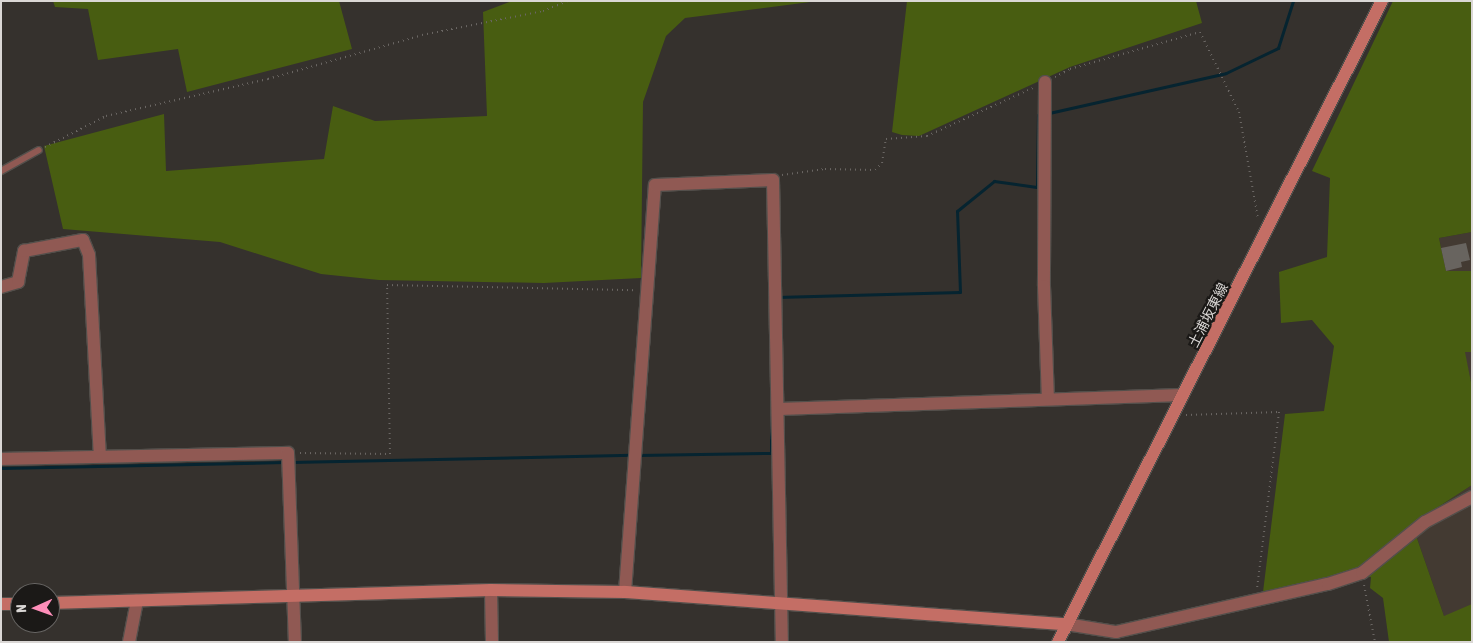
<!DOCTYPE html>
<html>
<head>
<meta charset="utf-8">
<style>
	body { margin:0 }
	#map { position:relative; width:1473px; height:643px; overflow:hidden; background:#35312d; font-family:"Asap Condensed","Noto Sans JP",sans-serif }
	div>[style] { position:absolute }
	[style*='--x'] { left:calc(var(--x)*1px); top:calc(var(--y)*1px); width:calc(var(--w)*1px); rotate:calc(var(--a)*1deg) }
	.built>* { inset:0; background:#433a32 }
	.green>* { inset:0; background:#485d11 }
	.stream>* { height:3px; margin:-1.5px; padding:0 1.5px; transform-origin:1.5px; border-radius:1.5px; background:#062430 }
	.building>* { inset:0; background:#68645f }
	.path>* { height:2px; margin-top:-1px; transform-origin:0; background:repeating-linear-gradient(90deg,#6a6663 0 1px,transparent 0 5px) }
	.roads { filter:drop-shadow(1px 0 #534f4b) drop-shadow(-1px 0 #534f4b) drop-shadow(0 1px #534f4b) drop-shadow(0 -1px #534f4b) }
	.lane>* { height:6px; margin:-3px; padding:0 3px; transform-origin:3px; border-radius:3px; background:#905953 }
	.street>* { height:12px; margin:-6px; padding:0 6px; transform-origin:6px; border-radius:6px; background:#905953 }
	.secondary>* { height:12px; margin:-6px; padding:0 6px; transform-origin:6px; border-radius:6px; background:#c46e65 }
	span { translate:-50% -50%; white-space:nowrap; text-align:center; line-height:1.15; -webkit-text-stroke:4.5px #1b1917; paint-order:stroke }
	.street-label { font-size:14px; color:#dad7d5 }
	.frame { position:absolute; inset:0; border:2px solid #dad7d5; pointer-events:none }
	.north { position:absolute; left:10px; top:583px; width:50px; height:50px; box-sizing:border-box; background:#1b1917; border:1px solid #676563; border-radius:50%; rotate:268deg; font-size:14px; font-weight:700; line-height:20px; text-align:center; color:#dad7d5 }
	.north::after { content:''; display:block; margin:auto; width:18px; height:22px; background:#ff8eb9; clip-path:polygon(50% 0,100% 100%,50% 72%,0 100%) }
</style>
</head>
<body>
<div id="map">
	<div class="built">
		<div style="clip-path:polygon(1472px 232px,1472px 387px,1439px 238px)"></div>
		<div style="clip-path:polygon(1472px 485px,1472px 642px,1453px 642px,1412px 524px)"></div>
	</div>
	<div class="green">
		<div style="clip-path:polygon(53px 1px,339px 1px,352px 49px,187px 92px,178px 49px,98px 60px,88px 9px,55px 7px)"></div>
		<div style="clip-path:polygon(512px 1px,818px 1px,685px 18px,666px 36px,643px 102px,641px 278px,544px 283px,379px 280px,321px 274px,220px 242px,63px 229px,44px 146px,164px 114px,166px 171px,324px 159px,333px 106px,375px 121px,487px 116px,483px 12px)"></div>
		<div style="clip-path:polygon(907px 1px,1196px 1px,1202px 23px,1070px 67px,919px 136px,902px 135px,892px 132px)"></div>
		<div style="clip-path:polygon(1393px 1px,1472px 1px,1472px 232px,1439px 238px,1446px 271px,1472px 271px,1472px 352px,1465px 352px,1472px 387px,1472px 485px,1412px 524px,1444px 616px,1472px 604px,1472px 642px,1389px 642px,1383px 598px,1370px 588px,1371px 577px,1321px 579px,1263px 592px,1285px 414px,1324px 411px,1334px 346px,1312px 320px,1281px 323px,1279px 272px,1327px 257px,1330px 178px,1312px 171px)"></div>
	</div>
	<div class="stream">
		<div style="--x:1049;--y:113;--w:181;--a:-12.7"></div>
		<div style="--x:1226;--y:73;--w:58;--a:-25.7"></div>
		<div style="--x:1278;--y:48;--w:49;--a:-72.3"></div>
		<div style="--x:777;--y:297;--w:183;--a:-1.6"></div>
		<div style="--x:960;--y:292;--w:81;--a:-92.1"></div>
		<div style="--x:957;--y:211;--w:48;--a:-39"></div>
		<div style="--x:994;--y:181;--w:43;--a:7.9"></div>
		<div style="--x:1037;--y:187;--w:72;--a:-89.2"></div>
		<div style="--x:1038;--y:115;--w:4;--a:-14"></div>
		<div style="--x:638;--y:455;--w:133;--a:-0.9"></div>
		<div style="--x:771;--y:453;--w:156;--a:-90"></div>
		<div style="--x:291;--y:462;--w:341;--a:-1.2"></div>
		<div style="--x:1;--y:468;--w:283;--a:-1.2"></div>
	</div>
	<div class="building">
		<div style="clip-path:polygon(1466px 243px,1470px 260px,1461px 262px,1462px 267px,1446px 271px,1441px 248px)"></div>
	</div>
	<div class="path">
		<div style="--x:1055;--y:77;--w:17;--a:-28"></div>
		<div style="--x:1070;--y:69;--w:135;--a:-15.9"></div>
		<div style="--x:1200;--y:32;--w:89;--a:64"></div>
		<div style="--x:1239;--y:112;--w:109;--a:79.9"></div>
		<div style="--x:45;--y:147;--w:68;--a:-26.9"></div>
		<div style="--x:106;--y:116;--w:166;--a:-12.9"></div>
		<div style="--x:268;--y:79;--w:160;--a:-15.9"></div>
		<div style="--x:422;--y:35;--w:123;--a:-11.2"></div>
		<div style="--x:543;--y:11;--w:27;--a:-22"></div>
		<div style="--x:782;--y:175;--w:43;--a:-7.9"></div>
		<div style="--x:825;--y:169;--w:50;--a:1.1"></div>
		<div style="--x:875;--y:170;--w:10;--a:-45"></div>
		<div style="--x:882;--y:163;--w:24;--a:-81"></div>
		<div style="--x:886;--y:139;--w:41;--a:-4.2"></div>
		<div style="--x:927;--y:136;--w:116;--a:-24.4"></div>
		<div style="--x:1186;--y:415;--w:93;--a:-1.8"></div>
		<div style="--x:1279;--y:412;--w:177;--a:97.1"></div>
		<div style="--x:300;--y:453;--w:90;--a:0.6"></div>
		<div style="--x:390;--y:454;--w:169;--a:-91"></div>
		<div style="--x:387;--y:285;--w:249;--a:1.2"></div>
		<div style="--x:1364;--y:585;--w:58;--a:79.1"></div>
	</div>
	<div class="roads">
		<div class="lane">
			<div style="--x:1;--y:171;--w:43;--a:-28.9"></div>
		</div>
		<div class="street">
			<div style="--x:1045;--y:82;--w:204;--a:90.3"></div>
			<div style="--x:1044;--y:286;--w:113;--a:88"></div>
			<div style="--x:1;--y:287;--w:18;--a:-16"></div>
			<div style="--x:18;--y:282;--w:32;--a:-79"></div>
			<div style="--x:24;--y:251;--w:60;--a:-10.6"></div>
			<div style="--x:83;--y:240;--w:16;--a:68"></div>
			<div style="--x:89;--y:255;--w:201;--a:86.9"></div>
			<div style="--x:778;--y:409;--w:405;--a:-2"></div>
			<div style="--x:1;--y:459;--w:287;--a:-1.2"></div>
			<div style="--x:288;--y:453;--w:189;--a:87.9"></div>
			<div style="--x:491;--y:590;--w:52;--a:88.9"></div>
			<div style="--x:625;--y:592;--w:408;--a:-85.8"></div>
			<div style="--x:655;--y:185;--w:118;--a:-2.4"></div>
			<div style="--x:773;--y:180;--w:462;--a:88.9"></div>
			<div style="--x:1066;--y:624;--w:51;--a:9.1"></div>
			<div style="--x:1116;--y:632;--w:217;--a:-12.8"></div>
			<div style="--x:1328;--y:584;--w:36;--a:-18"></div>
			<div style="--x:1362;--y:573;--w:81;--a:-39"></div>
			<div style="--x:1425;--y:522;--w:53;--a:-28"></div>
			<div style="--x:129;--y:642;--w:42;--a:-79"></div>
		</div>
		<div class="secondary">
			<div style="--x:50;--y:603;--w:441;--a:-1.7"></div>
			<div style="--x:491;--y:590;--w:134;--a:0.9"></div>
			<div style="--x:625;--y:592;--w:442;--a:4.2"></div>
			<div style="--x:1;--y:604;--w:19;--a:0"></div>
			<div style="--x:1058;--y:642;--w:718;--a:-63.19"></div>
		</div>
	</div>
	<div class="street-label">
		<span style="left:1208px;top:315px;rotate:-63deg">土浦坂東線</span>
	</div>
	<div class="frame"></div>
	<div class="north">N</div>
</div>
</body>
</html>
